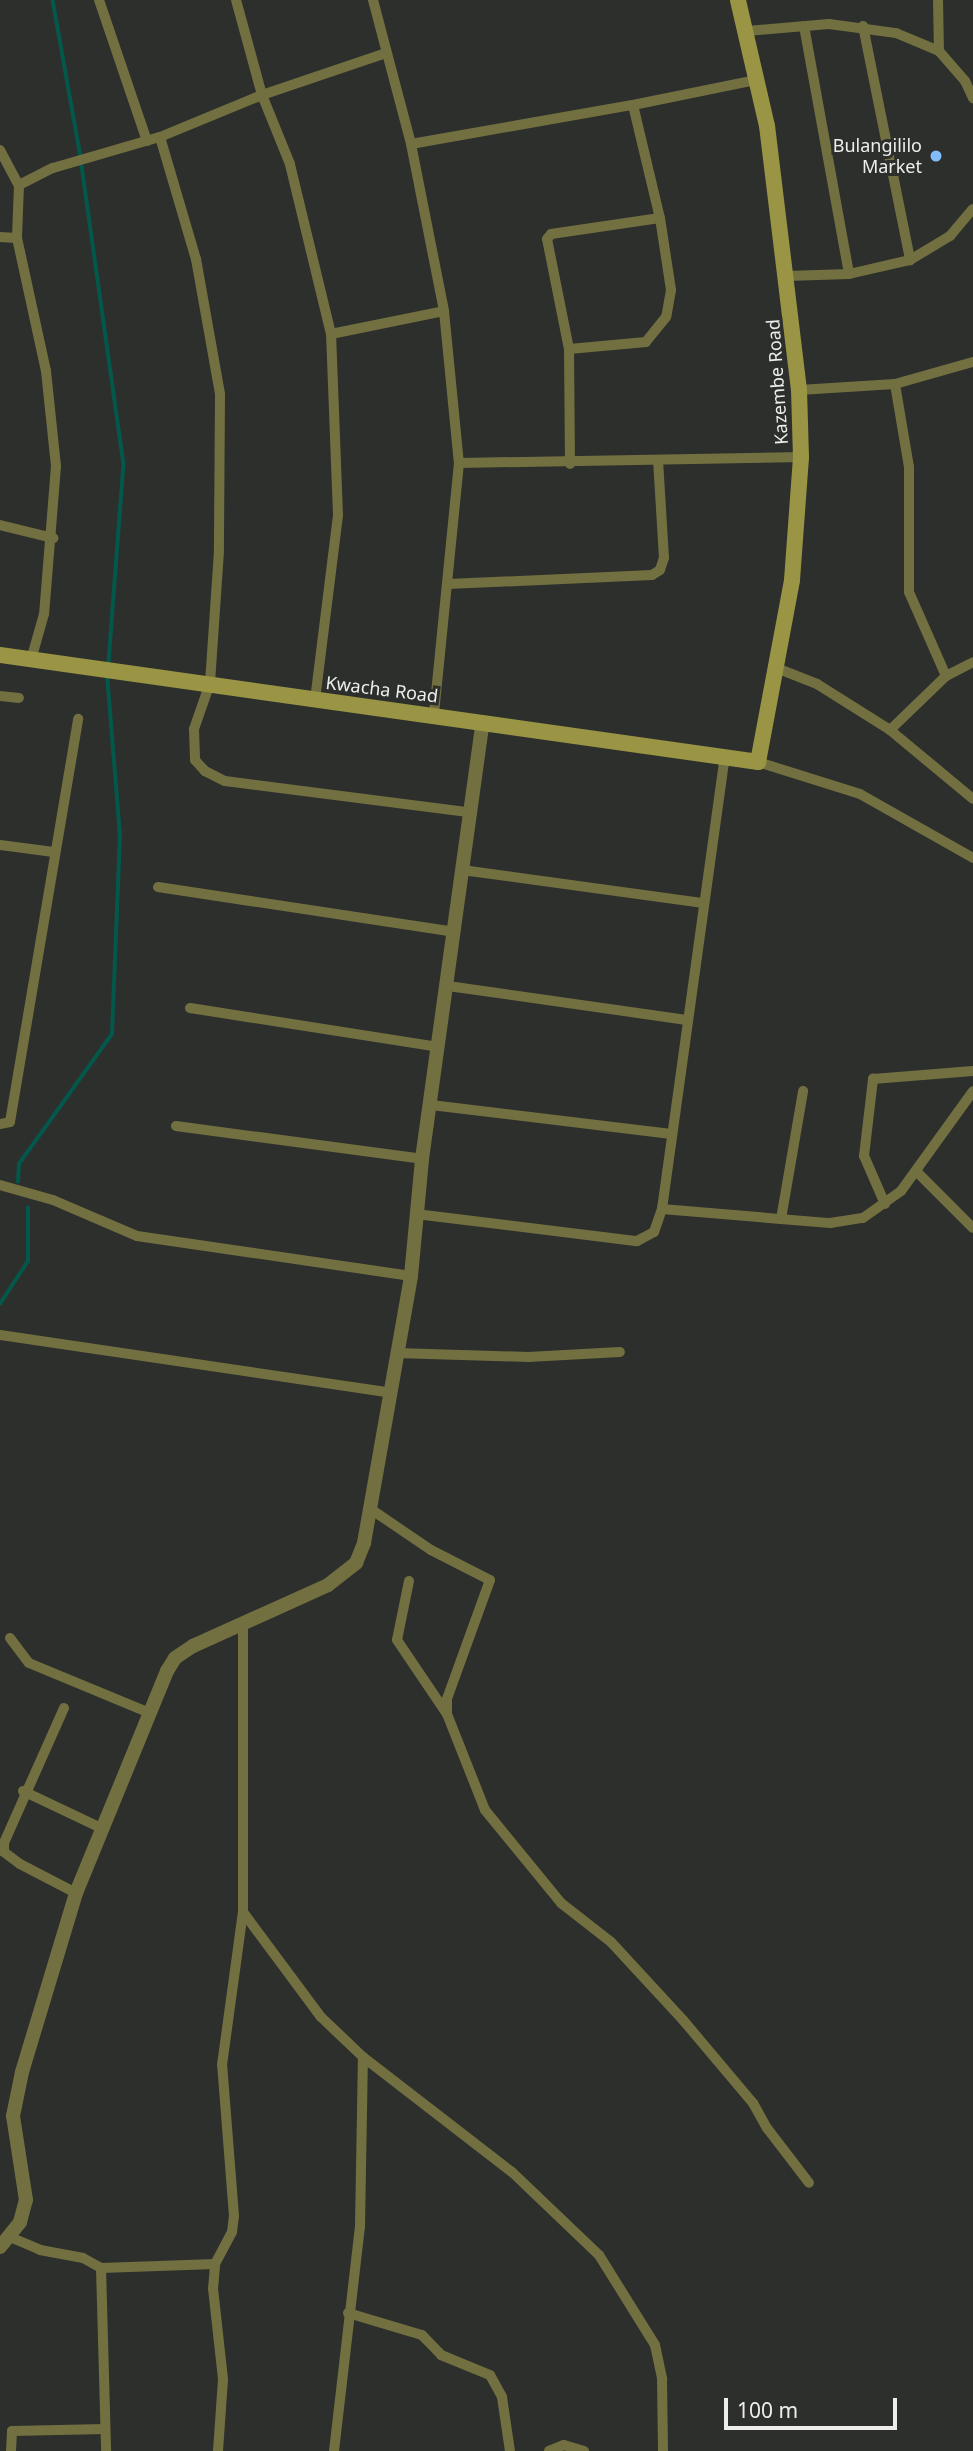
<!DOCTYPE html>
<html>
<head>
<meta charset="utf-8">
<style>
	body { margin:0 }
	#map { position:relative; width:973px; height:2451px; overflow:hidden; background:#2d2f2c; font-family:"Noto Sans",sans-serif }
	div>[style] { position:absolute }
	[style*='--x'] { left:calc(var(--x)*1px); top:calc(var(--y)*1px); width:calc(var(--w)*1px); rotate:calc(var(--a)*1deg) }
	.stream>* { height:3.5px; margin:-1.75px; padding:0 1.75px; transform-origin:1.75px; border-radius:1.75px; background:#03584b }
	.minor>* { height:10px; margin:-5px; padding:0 5px; transform-origin:5px; border-radius:5px; background:#727040 }
	.tertiary>* { height:14px; margin:-7px; padding:0 7px; transform-origin:7px; border-radius:7px; background:#727040 }
	.secondary>* { height:16px; margin:-8px; padding:0 8px; transform-origin:8px; border-radius:8px; background:#999544 }
	.dots>* { width:19px; height:19px; translate:-50% -50%; box-sizing:border-box; border:4px solid #2d2f2c; border-radius:50% }
	span { translate:-50% -50%; white-space:nowrap; text-align:center; line-height:1.15; -webkit-text-stroke:6px #2d2f2c; paint-order:stroke }
	.poi-label { font-size:18px; color:#edeeec }
	.right { translate:-100% -50%; text-align:right }
	.street-label { font-size:18px; color:#edeeec }
	.scale { position:absolute; left:724px; top:2398px; width:173px; height:32px; box-sizing:border-box; border:4px solid #edeeec; border-top:0; padding-left:9px; font-size:21px; line-height:24px; white-space:nowrap; color:#edeeec; -webkit-text-stroke:5px #2d2f2c; paint-order:stroke }
</style>
</head>
<body>
<div id="map">
	<div class="stream">
		<div style="--x:53;--y:0;--w:159;--a:79.9"></div>
		<div style="--x:82;--y:166;--w:300;--a:82"></div>
		<div style="--x:124;--y:463;--w:202;--a:94.3"></div>
		<div style="--x:18;--y:1182;--w:18;--a:-87"></div>
		<div style="--x:19;--y:1164;--w:160;--a:-54.4"></div>
		<div style="--x:112;--y:1034;--w:198;--a:-87.7"></div>
		<div style="--x:120;--y:836;--w:161;--a:-94.6"></div>
		<div style="--x:0;--y:1304;--w:51;--a:-56.9"></div>
		<div style="--x:28;--y:1261;--w:53;--a:-90"></div>
	</div>
	<div class="minor">
		<div style="--x:99;--y:0;--w:149;--a:71.2"></div>
		<div style="--x:373;--y:0;--w:149;--a:75.2"></div>
		<div style="--x:411;--y:144;--w:170;--a:78.8"></div>
		<div style="--x:444;--y:311;--w:153;--a:84.4"></div>
		<div style="--x:459;--y:463;--w:253;--a:95.7"></div>
		<div style="--x:938;--y:0;--w:51;--a:88.9"></div>
		<div style="--x:804;--y:26;--w:252;--a:79.7"></div>
		<div style="--x:863;--y:26;--w:239;--a:78.6"></div>
		<div style="--x:747;--y:31;--w:82;--a:-4.9"></div>
		<div style="--x:829;--y:24;--w:68;--a:7.7"></div>
		<div style="--x:896;--y:33;--w:47;--a:22.7"></div>
		<div style="--x:939;--y:51;--w:40;--a:49"></div>
		<div style="--x:965;--y:81;--w:19;--a:65"></div>
		<div style="--x:633;--y:105;--w:126;--a:-11.5"></div>
		<div style="--x:160;--y:137;--w:127;--a:73.6"></div>
		<div style="--x:196;--y:259;--w:137;--a:79.9"></div>
		<div style="--x:220;--y:394;--w:157;--a:90.4"></div>
		<div style="--x:219;--y:551;--w:132;--a:93.9"></div>
		<div style="--x:210;--y:683;--w:49;--a:109.2"></div>
		<div style="--x:194;--y:729;--w:31;--a:88"></div>
		<div style="--x:195;--y:760;--w:15;--a:48"></div>
		<div style="--x:205;--y:771;--w:22;--a:27"></div>
		<div style="--x:225;--y:781;--w:245;--a:7.3"></div>
		<div style="--x:411;--y:144;--w:225;--a:-10"></div>
		<div style="--x:633;--y:105;--w:116;--a:76.6"></div>
		<div style="--x:660;--y:218;--w:73;--a:81.3"></div>
		<div style="--x:671;--y:290;--w:27;--a:100"></div>
		<div style="--x:666;--y:317;--w:32;--a:129"></div>
		<div style="--x:646;--y:342;--w:77;--a:174.8"></div>
		<div style="--x:0;--y:150;--w:40;--a:62"></div>
		<div style="--x:19;--y:185;--w:53;--a:92.2"></div>
		<div style="--x:17;--y:238;--w:136;--a:77.7"></div>
		<div style="--x:46;--y:371;--w:96;--a:84"></div>
		<div style="--x:56;--y:466;--w:148;--a:94.6"></div>
		<div style="--x:44;--y:614;--w:48;--a:105.8"></div>
		<div style="--x:19;--y:185;--w:38;--a:-27"></div>
		<div style="--x:53;--y:168;--w:111;--a:-16.2"></div>
		<div style="--x:160;--y:137;--w:110;--a:-22.4"></div>
		<div style="--x:262;--y:95;--w:98;--a:-105.3"></div>
		<div style="--x:0;--y:237;--w:17;--a:3"></div>
		<div style="--x:787;--y:276;--w:62;--a:-1.8"></div>
		<div style="--x:849;--y:274;--w:63;--a:-12.9"></div>
		<div style="--x:910;--y:260;--w:47;--a:-31"></div>
		<div style="--x:950;--y:236;--w:35;--a:-50"></div>
		<div style="--x:331;--y:334;--w:115;--a:-11.5"></div>
		<div style="--x:799;--y:390;--w:96;--a:-3.6"></div>
		<div style="--x:895;--y:384;--w:81;--a:-15.8"></div>
		<div style="--x:459;--y:463;--w:342;--a:-1"></div>
		<div style="--x:570;--y:464;--w:115;--a:-90.5"></div>
		<div style="--x:569;--y:349;--w:112;--a:-101.3"></div>
		<div style="--x:547;--y:239;--w:6;--a:-51"></div>
		<div style="--x:551;--y:234;--w:110;--a:-8.4"></div>
		<div style="--x:0;--y:525;--w:55;--a:13.8"></div>
		<div style="--x:448;--y:584;--w:204;--a:-2.5"></div>
		<div style="--x:652;--y:575;--w:9;--a:-32"></div>
		<div style="--x:660;--y:570;--w:13;--a:-72"></div>
		<div style="--x:664;--y:558;--w:98;--a:-93.5"></div>
		<div style="--x:779;--y:669;--w:41;--a:21.5"></div>
		<div style="--x:817;--y:684;--w:86;--a:32.2"></div>
		<div style="--x:890;--y:730;--w:108;--a:39.7"></div>
		<div style="--x:946;--y:676;--w:30;--a:-27"></div>
		<div style="--x:0;--y:696;--w:19;--a:6"></div>
		<div style="--x:315;--y:700;--w:186;--a:-82.9"></div>
		<div style="--x:338;--y:515;--w:181;--a:-92.2"></div>
		<div style="--x:331;--y:334;--w:175;--a:-103.6"></div>
		<div style="--x:290;--y:164;--w:74;--a:-112.1"></div>
		<div style="--x:262;--y:95;--w:131;--a:-18.7"></div>
		<div style="--x:890;--y:730;--w:78;--a:-44"></div>
		<div style="--x:946;--y:676;--w:92;--a:-113.8"></div>
		<div style="--x:909;--y:592;--w:125;--a:-90"></div>
		<div style="--x:909;--y:467;--w:84;--a:-99.6"></div>
		<div style="--x:758;--y:762;--w:107;--a:17.4"></div>
		<div style="--x:860;--y:794;--w:130;--a:29.5"></div>
		<div style="--x:0;--y:845;--w:54;--a:7.4"></div>
		<div style="--x:462;--y:870;--w:242;--a:7.8"></div>
		<div style="--x:158;--y:887;--w:299;--a:8.6"></div>
		<div style="--x:448;--y:986;--w:241;--a:8.1"></div>
		<div style="--x:190;--y:1008;--w:251;--a:8.9"></div>
		<div style="--x:431;--y:1105;--w:242;--a:6.9"></div>
		<div style="--x:0;--y:1124;--w:10;--a:-11"></div>
		<div style="--x:10;--y:1122;--w:409;--a:-80.4"></div>
		<div style="--x:176;--y:1126;--w:248;--a:7.6"></div>
		<div style="--x:917;--y:1172;--w:79;--a:45"></div>
		<div style="--x:0;--y:1185;--w:55;--a:15.8"></div>
		<div style="--x:53;--y:1200;--w:91;--a:23.2"></div>
		<div style="--x:137;--y:1236;--w:277;--a:8.3"></div>
		<div style="--x:885;--y:1204;--w:52;--a:-113.6"></div>
		<div style="--x:864;--y:1156;--w:78;--a:-83.3"></div>
		<div style="--x:873;--y:1079;--w:100;--a:-4.6"></div>
		<div style="--x:662;--y:1209;--w:169;--a:4.8"></div>
		<div style="--x:830;--y:1223;--w:33;--a:-9"></div>
		<div style="--x:863;--y:1218;--w:47;--a:-35.4"></div>
		<div style="--x:901;--y:1191;--w:123;--a:-54.2"></div>
		<div style="--x:416;--y:1214;--w:223;--a:7"></div>
		<div style="--x:637;--y:1241;--w:19;--a:-28"></div>
		<div style="--x:654;--y:1232;--w:24;--a:-71"></div>
		<div style="--x:662;--y:1209;--w:457;--a:-82.1"></div>
		<div style="--x:781;--y:1219;--w:130;--a:-80.2"></div>
		<div style="--x:0;--y:1335;--w:392;--a:8.4"></div>
		<div style="--x:396;--y:1353;--w:132;--a:1.7"></div>
		<div style="--x:528;--y:1357;--w:92;--a:-3.1"></div>
		<div style="--x:372;--y:1510;--w:71;--a:34.1"></div>
		<div style="--x:431;--y:1550;--w:66;--a:27"></div>
		<div style="--x:490;--y:1580;--w:127;--a:109.9"></div>
		<div style="--x:447;--y:1699;--w:15;--a:90"></div>
		<div style="--x:447;--y:1714;--w:103;--a:68.4"></div>
		<div style="--x:485;--y:1810;--w:120;--a:50.7"></div>
		<div style="--x:561;--y:1903;--w:63;--a:38"></div>
		<div style="--x:611;--y:1942;--w:106;--a:47.3"></div>
		<div style="--x:683;--y:2020;--w:109;--a:49.9"></div>
		<div style="--x:753;--y:2103;--w:29;--a:61"></div>
		<div style="--x:767;--y:2128;--w:69;--a:52.6"></div>
		<div style="--x:409;--y:1581;--w:60;--a:101.5"></div>
		<div style="--x:397;--y:1640;--w:89;--a:56"></div>
		<div style="--x:243;--y:1626;--w:286;--a:90"></div>
		<div style="--x:243;--y:1912;--w:131;--a:53.4"></div>
		<div style="--x:321;--y:2017;--w:58;--a:43.6"></div>
		<div style="--x:363;--y:2057;--w:188;--a:37.7"></div>
		<div style="--x:512;--y:2172;--w:120;--a:43.7"></div>
		<div style="--x:599;--y:2255;--w:106;--a:58.1"></div>
		<div style="--x:655;--y:2345;--w:35;--a:78"></div>
		<div style="--x:662;--y:2379;--w:72;--a:89.2"></div>
		<div style="--x:10;--y:1638;--w:31;--a:53"></div>
		<div style="--x:29;--y:1663;--w:131;--a:22.5"></div>
		<div style="--x:64;--y:1708;--w:148;--a:114"></div>
		<div style="--x:4;--y:1843;--w:9;--a:90"></div>
		<div style="--x:4;--y:1852;--w:20;--a:37"></div>
		<div style="--x:20;--y:1864;--w:63;--a:27.4"></div>
		<div style="--x:23;--y:1791;--w:84;--a:25.3"></div>
		<div style="--x:10;--y:2237;--w:33;--a:23"></div>
		<div style="--x:40;--y:2250;--w:44;--a:10.5"></div>
		<div style="--x:83;--y:2258;--w:21;--a:29"></div>
		<div style="--x:101;--y:2268;--w:183;--a:88.4"></div>
		<div style="--x:101;--y:2268;--w:114;--a:-2"></div>
		<div style="--x:348;--y:2313;--w:77;--a:16.6"></div>
		<div style="--x:422;--y:2335;--w:28;--a:46"></div>
		<div style="--x:441;--y:2355;--w:53;--a:22.2"></div>
		<div style="--x:490;--y:2375;--w:25;--a:61"></div>
		<div style="--x:502;--y:2397;--w:55;--a:81.6"></div>
		<div style="--x:11;--y:2451;--w:20;--a:-87"></div>
		<div style="--x:12;--y:2431;--w:93;--a:-1.2"></div>
		<div style="--x:218;--y:2451;--w:72;--a:-86"></div>
		<div style="--x:223;--y:2379;--w:91;--a:-96.3"></div>
		<div style="--x:213;--y:2289;--w:25;--a:-85"></div>
		<div style="--x:215;--y:2264;--w:36;--a:-62"></div>
		<div style="--x:232;--y:2232;--w:16;--a:-83"></div>
		<div style="--x:234;--y:2216;--w:151;--a:-94.5"></div>
		<div style="--x:222;--y:2065;--w:154;--a:-82.2"></div>
		<div style="--x:334;--y:2451;--w:226;--a:-83.4"></div>
		<div style="--x:360;--y:2226;--w:169;--a:-89"></div>
		<div style="--x:549;--y:2451;--w:16;--a:-22"></div>
		<div style="--x:564;--y:2445;--w:21;--a:17"></div>
	</div>
	<div class="tertiary">
		<div style="--x:0;--y:2247;--w:32;--a:-51"></div>
		<div style="--x:20;--y:2222;--w:23;--a:-75"></div>
		<div style="--x:26;--y:2200;--w:85;--a:-98.8"></div>
		<div style="--x:13;--y:2116;--w:45;--a:-78.4"></div>
		<div style="--x:22;--y:2072;--w:187;--a:-73.2"></div>
		<div style="--x:76;--y:1893;--w:240;--a:-67.7"></div>
		<div style="--x:167;--y:1671;--w:15;--a:-58"></div>
		<div style="--x:175;--y:1658;--w:22;--a:-34"></div>
		<div style="--x:193;--y:1646;--w:148;--a:-24.3"></div>
		<div style="--x:328;--y:1585;--w:36;--a:-38"></div>
		<div style="--x:356;--y:1563;--w:22;--a:-68"></div>
		<div style="--x:364;--y:1543;--w:271;--a:-80"></div>
		<div style="--x:411;--y:1276;--w:118;--a:-84.6"></div>
		<div style="--x:422;--y:1159;--w:441;--a:-82.1"></div>
	</div>
	<div class="secondary">
		<div style="--x:0;--y:655;--w:766;--a:8.03"></div>
		<div style="--x:758;--y:762;--w:185;--a:-79.4"></div>
		<div style="--x:792;--y:580;--w:123;--a:-85.8"></div>
		<div style="--x:801;--y:457;--w:67;--a:-91.7"></div>
		<div style="--x:799;--y:390;--w:266;--a:-96.9"></div>
		<div style="--x:767;--y:126;--w:129;--a:-103"></div>
	</div>
	<div class="dots">
		<div style="left:936px;top:156px;background:#83bcfb"></div>
	</div>
	<div class="poi-label">
		<span class="right" style="left:922px;top:156px">Bulangililo<br>Market</span>
	</div>
	<div class="street-label">
		<span style="left:777px;top:382px;rotate:-94deg">Kazembe Road</span>
		<span style="left:382px;top:689px;rotate:7deg">Kwacha Road</span>
	</div>
	<div class="scale">100 m</div>
</div>
</body>
</html>
